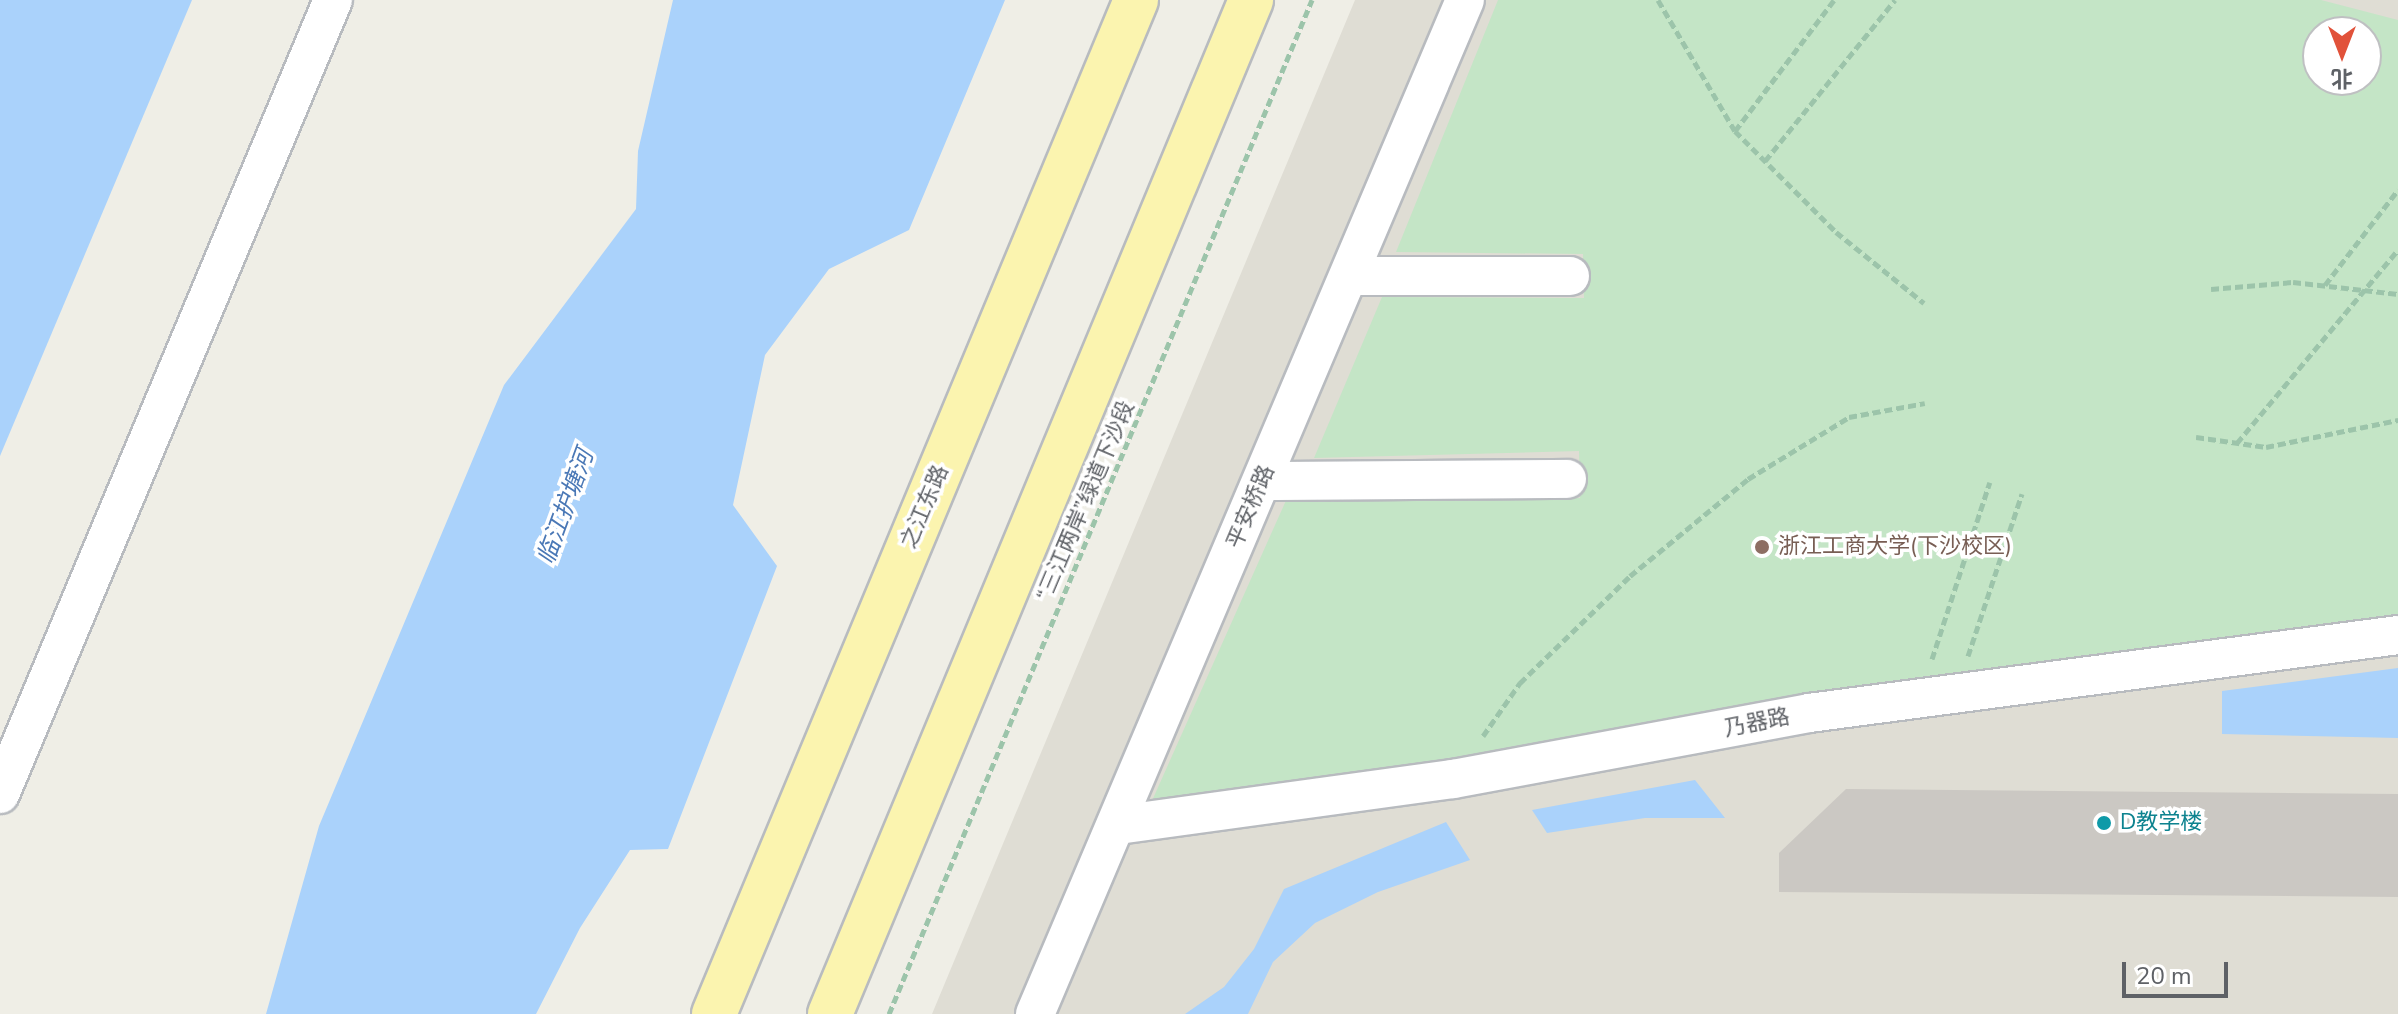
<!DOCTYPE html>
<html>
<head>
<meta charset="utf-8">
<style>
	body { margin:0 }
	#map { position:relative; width:2398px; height:1014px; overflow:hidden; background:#efeee6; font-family:"Nunito Sans","Noto Sans SC",sans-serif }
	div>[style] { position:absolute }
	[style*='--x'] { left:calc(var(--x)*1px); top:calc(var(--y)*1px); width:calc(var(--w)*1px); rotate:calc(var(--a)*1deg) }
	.education>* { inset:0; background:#dfddd4 }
	.green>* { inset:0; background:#c4e5c6 }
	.water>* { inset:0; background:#aad2fb }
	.building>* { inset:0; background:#cbc8c3 }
	.path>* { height:5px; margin-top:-2.5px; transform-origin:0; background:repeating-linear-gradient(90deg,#9cc4aa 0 8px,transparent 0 12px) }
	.roads { filter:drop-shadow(2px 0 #b8bbbf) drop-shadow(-2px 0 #b8bbbf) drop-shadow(0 2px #b8bbbf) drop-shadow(0 -2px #b8bbbf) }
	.minor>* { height:38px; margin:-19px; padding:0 19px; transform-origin:19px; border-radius:19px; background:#fff }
	.major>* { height:44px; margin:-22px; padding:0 22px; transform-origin:22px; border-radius:22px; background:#fbf4af }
	.dots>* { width:22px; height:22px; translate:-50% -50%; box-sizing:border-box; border:4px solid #fff; border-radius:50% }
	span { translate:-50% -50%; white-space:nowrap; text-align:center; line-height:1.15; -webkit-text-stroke:7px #fff; paint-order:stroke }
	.street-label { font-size:22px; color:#5e6166 }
	.education-label { font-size:22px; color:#785e54 }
	.left { translate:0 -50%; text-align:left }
	.culture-label { font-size:22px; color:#0d838f }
	.water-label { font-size:24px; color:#4a78b6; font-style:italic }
	.north { position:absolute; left:2302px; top:16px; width:80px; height:80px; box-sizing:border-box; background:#fff; border:2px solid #bfc0c2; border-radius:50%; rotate:180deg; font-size:22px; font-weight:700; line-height:32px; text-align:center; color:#5e6166 }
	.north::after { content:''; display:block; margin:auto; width:28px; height:36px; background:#e1523a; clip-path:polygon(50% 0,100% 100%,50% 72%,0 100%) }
	.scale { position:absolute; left:2122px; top:962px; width:106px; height:36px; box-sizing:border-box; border:4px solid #5e6166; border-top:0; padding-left:10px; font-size:24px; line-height:28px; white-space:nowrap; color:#5e6166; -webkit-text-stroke:6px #fff; paint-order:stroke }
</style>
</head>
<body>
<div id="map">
	<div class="education">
		<div style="clip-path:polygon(evenodd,1355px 0,2398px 0,2398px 1014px,932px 1014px,1355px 0,2318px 32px,2366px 32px,2366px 80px,2318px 80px,2318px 32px)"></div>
	</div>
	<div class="green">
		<div style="clip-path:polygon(evenodd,1498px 0,2321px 0,2398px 20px,2398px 638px,1151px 803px,1288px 496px,1580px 498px,1579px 451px,1314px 458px,1382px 297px,1584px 298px,1583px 254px,1396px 252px,1498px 0,2318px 32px,2366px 32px,2366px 80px,2318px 80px,2318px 32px)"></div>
	</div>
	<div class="water">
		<div style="clip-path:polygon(0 0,192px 0,0 456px)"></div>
		<div style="clip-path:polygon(673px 0,1005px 0,909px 230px,829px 269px,765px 355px,733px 505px,777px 566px,668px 849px,630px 850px,580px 928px,536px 1014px,266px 1014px,319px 826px,504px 385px,636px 209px,638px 151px)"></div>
		<div style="clip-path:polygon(2398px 668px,2398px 738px,2222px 734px,2222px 691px)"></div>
		<div style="clip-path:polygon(1695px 780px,1725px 818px,1645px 818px,1547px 833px,1532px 810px)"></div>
		<div style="clip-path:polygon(1446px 822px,1470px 860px,1378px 892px,1315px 923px,1273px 962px,1248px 1014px,1185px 1014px,1224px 987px,1254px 949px,1284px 889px)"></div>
	</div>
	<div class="building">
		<div style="clip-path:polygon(1846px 789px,2398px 794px,2398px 897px,1779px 892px,1779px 853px)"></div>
	</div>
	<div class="path">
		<div style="--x:1658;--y:0;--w:152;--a:59.6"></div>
		<div style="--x:1735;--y:131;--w:143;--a:45"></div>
		<div style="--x:1836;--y:232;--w:113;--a:38.9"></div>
		<div style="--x:1735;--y:131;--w:164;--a:-52.9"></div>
		<div style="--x:1765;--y:161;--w:207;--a:-51.1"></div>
		<div style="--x:2325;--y:285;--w:120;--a:-52.5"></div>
		<div style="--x:2211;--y:289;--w:82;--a:-4.9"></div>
		<div style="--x:2293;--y:282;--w:106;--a:6.5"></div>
		<div style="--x:2196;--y:437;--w:71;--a:8.1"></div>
		<div style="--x:2266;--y:447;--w:135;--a:-11.6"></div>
		<div style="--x:2237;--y:443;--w:251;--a:-50.2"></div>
		<div style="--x:1968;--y:656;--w:171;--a:-71.6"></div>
		<div style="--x:1932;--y:659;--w:186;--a:-71.9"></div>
		<div style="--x:1483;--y:736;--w:65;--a:-55.1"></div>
		<div style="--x:1520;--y:683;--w:153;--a:-44.2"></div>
		<div style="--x:1630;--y:576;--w:153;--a:-39.4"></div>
		<div style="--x:1748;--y:479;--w:119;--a:-31.5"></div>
		<div style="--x:1849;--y:417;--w:77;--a:-10.4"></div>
		<div style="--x:889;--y:1014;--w:1099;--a:-67.36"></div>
	</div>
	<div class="roads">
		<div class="minor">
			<div style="--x:1349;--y:276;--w:221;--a:0"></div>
			<div style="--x:1262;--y:481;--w:305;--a:-0.4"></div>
			<div style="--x:0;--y:794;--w:861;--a:-67.25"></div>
			<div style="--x:1117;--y:825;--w:339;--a:-7.8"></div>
			<div style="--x:1453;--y:779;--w:362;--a:-10.5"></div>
			<div style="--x:1809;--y:713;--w:594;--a:-7.54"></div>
			<div style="--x:1035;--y:1014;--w:1101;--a:-67.02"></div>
		</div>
		<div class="major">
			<div style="--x:714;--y:1014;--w:1098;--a:-67.4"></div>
			<div style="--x:830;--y:1014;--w:1098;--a:-67.45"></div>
		</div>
	</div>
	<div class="dots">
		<div style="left:1762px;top:547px;background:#8d6e63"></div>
		<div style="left:2104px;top:823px;background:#0f9aa8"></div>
	</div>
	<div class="street-label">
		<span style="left:1086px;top:501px;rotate:-67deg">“三江两岸”绿道下沙段</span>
		<span style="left:925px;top:507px;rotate:-67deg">之江东路</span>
		<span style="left:1251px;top:507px;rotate:-67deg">平安桥路</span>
		<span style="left:1757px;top:723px;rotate:-11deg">乃器路</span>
	</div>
	<div class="education-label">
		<span class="left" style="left:1778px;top:547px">浙江工商大学(下沙校区)</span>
	</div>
	<div class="culture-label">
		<span class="left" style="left:2120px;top:823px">D教学楼</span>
	</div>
	<div class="water-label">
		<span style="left:566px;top:507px;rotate:-70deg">临江护塘河</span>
	</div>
	<div class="north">北</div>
	<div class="scale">20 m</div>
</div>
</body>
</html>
